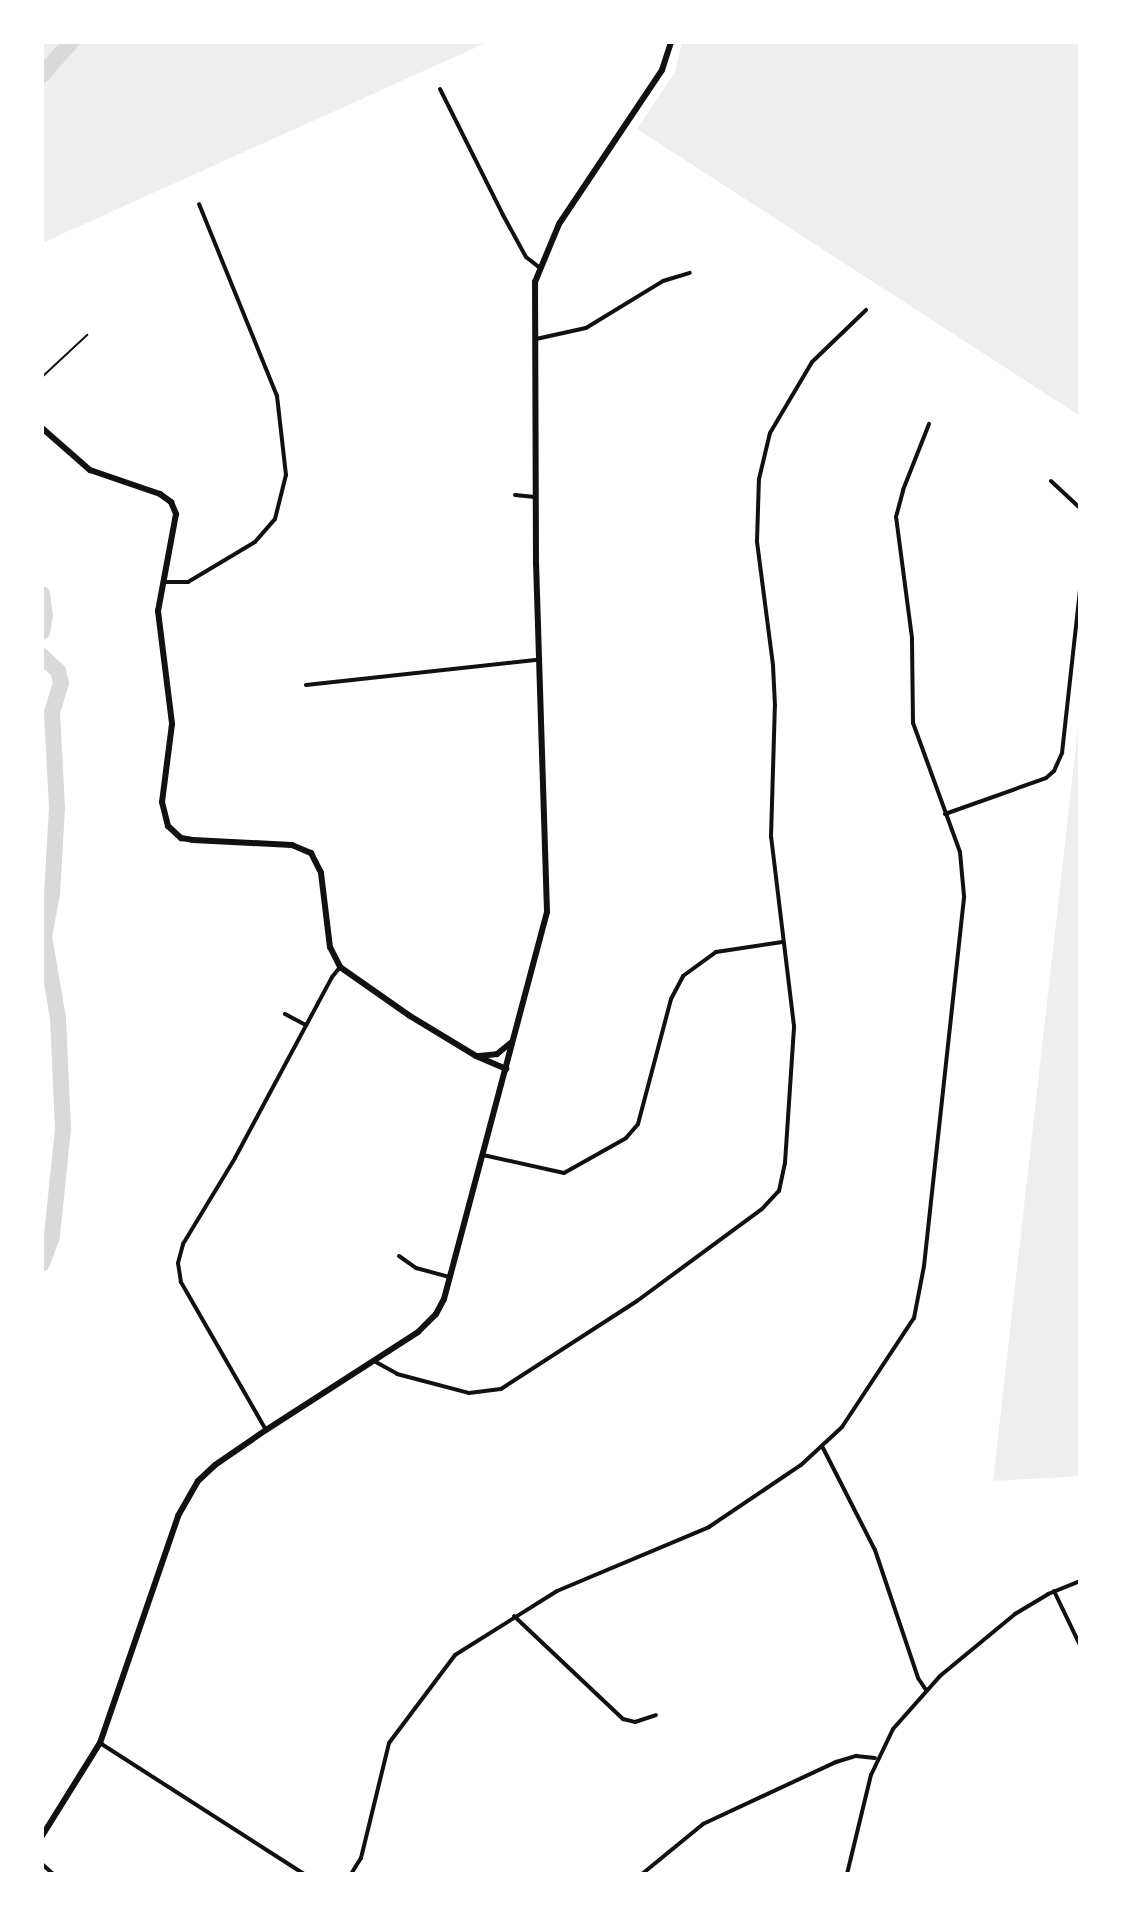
<!DOCTYPE html>
<html>
<head>
<meta charset="utf-8">
<style>
	body { margin:0 }
	#map { position:relative; width:1122px; height:1916px; overflow:hidden; background:#fff; font-family:Raleway,sans-serif }
	div>[style] { position:absolute }
	[style*='--x'] { left:calc(var(--x)*1px); top:calc(var(--y)*1px); width:calc(var(--w)*1px); rotate:calc(var(--a)*1deg) }
	.green>* { inset:0; background:#eee }
	.river>* { height:16px; margin:-8px; padding:0 8px; transform-origin:8px; border-radius:8px; background:#d9d9d9 }
	.service>* { height:2px; margin:-1px; padding:0 1px; transform-origin:1px; border-radius:1px; background:#111 }
	.minor>* { height:4px; margin:-2px; padding:0 2px; transform-origin:2px; border-radius:2px; background:#111 }
	.tertiary>* { height:6px; margin:-3px; padding:0 3px; transform-origin:3px; border-radius:3px; background:#111 }
	span { translate:-50% -50%; white-space:nowrap; text-align:center; line-height:1.15; -webkit-text-stroke:7px #fff; paint-order:stroke }
	.frame { position:absolute; inset:0; border:44px solid #fff; pointer-events:none }
</style>
</head>
<body>
<div id="map">
	<div class="green">
		<div style="clip-path:polygon(47px 42px,488px 42px,42px 243px,42px 49px)"></div>
		<div style="clip-path:polygon(682px 42px,1080px 42px,1080px 416px,637px 129px,675px 72px)"></div>
		<div style="clip-path:polygon(1080px 710px,1080px 1476px,993px 1481px)"></div>
	</div>
	<div class="river">
		<div style="--x:42;--y:75;--w:44;--a:-48.7"></div>
		<div style="--x:42;--y:594;--w:21;--a:82"></div>
		<div style="--x:45;--y:615;--w:17;--a:100"></div>
		<div style="--x:42;--y:656;--w:22;--a:43"></div>
		<div style="--x:58;--y:671;--w:12;--a:76"></div>
		<div style="--x:61;--y:683;--w:30;--a:107"></div>
		<div style="--x:52;--y:712;--w:96;--a:87"></div>
		<div style="--x:57;--y:808;--w:86;--a:93.3"></div>
		<div style="--x:52;--y:894;--w:43;--a:100.8"></div>
		<div style="--x:44;--y:936;--w:83;--a:80.3"></div>
		<div style="--x:58;--y:1018;--w:111;--a:87.4"></div>
		<div style="--x:63;--y:1129;--w:108;--a:95.9"></div>
		<div style="--x:52;--y:1236;--w:29;--a:110"></div>
	</div>
	<div class="service">
		<div style="--x:42;--y:377;--w:62;--a:-43"></div>
	</div>
	<div class="minor">
		<div style="--x:440;--y:89;--w:141;--a:63.4"></div>
		<div style="--x:503;--y:215;--w:48;--a:61.3"></div>
		<div style="--x:526;--y:257;--w:16;--a:38"></div>
		<div style="--x:536;--y:339;--w:51;--a:-12.4"></div>
		<div style="--x:586;--y:328;--w:90;--a:-31.4"></div>
		<div style="--x:663;--y:281;--w:28;--a:-17"></div>
		<div style="--x:1051;--y:481;--w:40;--a:43"></div>
		<div style="--x:515;--y:495;--w:20;--a:6"></div>
		<div style="--x:164;--y:582;--w:24;--a:0"></div>
		<div style="--x:188;--y:582;--w:78;--a:-30.8"></div>
		<div style="--x:255;--y:542;--w:30;--a:-49"></div>
		<div style="--x:275;--y:519;--w:45;--a:-76"></div>
		<div style="--x:286;--y:475;--w:80;--a:-96.5"></div>
		<div style="--x:277;--y:396;--w:207;--a:-112.1"></div>
		<div style="--x:306;--y:685;--w:233;--a:-6.2"></div>
		<div style="--x:945;--y:814;--w:107;--a:-19.6"></div>
		<div style="--x:1046;--y:778;--w:11;--a:-41"></div>
		<div style="--x:1054;--y:771;--w:20;--a:-66"></div>
		<div style="--x:1062;--y:753;--w:165;--a:-83.7"></div>
		<div style="--x:285;--y:1014;--w:24;--a:28"></div>
		<div style="--x:483;--y:1155;--w:83;--a:12.5"></div>
		<div style="--x:564;--y:1173;--w:71;--a:-29.4"></div>
		<div style="--x:626;--y:1138;--w:18;--a:-49"></div>
		<div style="--x:638;--y:1124;--w:129;--a:-75.2"></div>
		<div style="--x:671;--y:999;--w:26;--a:-62"></div>
		<div style="--x:683;--y:976;--w:41;--a:-36"></div>
		<div style="--x:716;--y:952;--w:67;--a:-8.6"></div>
		<div style="--x:399;--y:1256;--w:21;--a:35"></div>
		<div style="--x:416;--y:1268;--w:35;--a:15"></div>
		<div style="--x:374;--y:1361;--w:26;--a:29"></div>
		<div style="--x:397;--y:1374;--w:74;--a:14.8"></div>
		<div style="--x:469;--y:1393;--w:32;--a:-7"></div>
		<div style="--x:501;--y:1389;--w:162;--a:-32.9"></div>
		<div style="--x:637;--y:1301;--w:155;--a:-36.4"></div>
		<div style="--x:762;--y:1209;--w:25;--a:-47"></div>
		<div style="--x:779;--y:1191;--w:29;--a:-78"></div>
		<div style="--x:785;--y:1163;--w:137;--a:-86.2"></div>
		<div style="--x:794;--y:1026;--w:190;--a:-96.9"></div>
		<div style="--x:771;--y:837;--w:131;--a:-88.3"></div>
		<div style="--x:775;--y:706;--w:41;--a:-92.8"></div>
		<div style="--x:773;--y:665;--w:125;--a:-97.4"></div>
		<div style="--x:757;--y:541;--w:62;--a:-88.2"></div>
		<div style="--x:759;--y:479;--w:47;--a:-76.6"></div>
		<div style="--x:770;--y:433;--w:82;--a:-59.4"></div>
		<div style="--x:812;--y:362;--w:75;--a:-43.9"></div>
		<div style="--x:266;--y:1430;--w:171;--a:-119.9"></div>
		<div style="--x:181;--y:1282;--w:19;--a:-99"></div>
		<div style="--x:178;--y:1263;--w:20;--a:-75"></div>
		<div style="--x:183;--y:1244;--w:100;--a:-58.8"></div>
		<div style="--x:235;--y:1158;--w:205;--a:-61.8"></div>
		<div style="--x:332;--y:977;--w:13;--a:-51"></div>
		<div style="--x:823;--y:1448;--w:114;--a:63"></div>
		<div style="--x:875;--y:1550;--w:135;--a:71.4"></div>
		<div style="--x:918;--y:1678;--w:14;--a:56"></div>
		<div style="--x:1054;--y:1591;--w:60;--a:64.3"></div>
		<div style="--x:514;--y:1616;--w:150;--a:43.4"></div>
		<div style="--x:623;--y:1719;--w:12;--a:14"></div>
		<div style="--x:635;--y:1722;--w:22;--a:-18"></div>
		<div style="--x:100;--y:1743;--w:242;--a:32.7"></div>
		<div style="--x:42;--y:1864;--w:15;--a:42"></div>
		<div style="--x:351;--y:1874;--w:19;--a:-58"></div>
		<div style="--x:361;--y:1858;--w:118;--a:-76.3"></div>
		<div style="--x:389;--y:1743;--w:110;--a:-53.1"></div>
		<div style="--x:455;--y:1655;--w:120;--a:-32.1"></div>
		<div style="--x:557;--y:1591;--w:165;--a:-22.8"></div>
		<div style="--x:709;--y:1527;--w:111;--a:-34"></div>
		<div style="--x:801;--y:1465;--w:56;--a:-42.8"></div>
		<div style="--x:842;--y:1427;--w:131;--a:-56.6"></div>
		<div style="--x:914;--y:1318;--w:53;--a:-79.1"></div>
		<div style="--x:924;--y:1266;--w:372;--a:-83.8"></div>
		<div style="--x:964;--y:896;--w:44;--a:-95.2"></div>
		<div style="--x:960;--y:852;--w:137;--a:-110"></div>
		<div style="--x:913;--y:723;--w:85;--a:-90.7"></div>
		<div style="--x:912;--y:638;--w:122;--a:-97.5"></div>
		<div style="--x:896;--y:517;--w:28;--a:-75"></div>
		<div style="--x:903;--y:490;--w:71;--a:-68.5"></div>
		<div style="--x:642;--y:1874;--w:79;--a:-39.3"></div>
		<div style="--x:703;--y:1824;--w:147;--a:-25"></div>
		<div style="--x:836;--y:1762;--w:21;--a:-17"></div>
		<div style="--x:856;--y:1756;--w:19;--a:6"></div>
		<div style="--x:847;--y:1874;--w:102;--a:-76.4"></div>
		<div style="--x:871;--y:1775;--w:51;--a:-64.4"></div>
		<div style="--x:893;--y:1729;--w:71;--a:-48.4"></div>
		<div style="--x:940;--y:1676;--w:97;--a:-39.6"></div>
		<div style="--x:1015;--y:1614;--w:39;--a:-31"></div>
		<div style="--x:1048;--y:1594;--w:35;--a:-22"></div>
	</div>
	<div class="tertiary">
		<div style="--x:42;--y:428;--w:64;--a:41.2"></div>
		<div style="--x:90;--y:470;--w:74;--a:18.9"></div>
		<div style="--x:160;--y:494;--w:14;--a:36"></div>
		<div style="--x:171;--y:502;--w:13;--a:67"></div>
		<div style="--x:176;--y:514;--w:99;--a:100.5"></div>
		<div style="--x:158;--y:611;--w:114;--a:82.9"></div>
		<div style="--x:172;--y:724;--w:79;--a:97.3"></div>
		<div style="--x:162;--y:802;--w:25;--a:76"></div>
		<div style="--x:168;--y:826;--w:18;--a:43"></div>
		<div style="--x:181;--y:838;--w:12;--a:9"></div>
		<div style="--x:193;--y:840;--w:99;--a:2.9"></div>
		<div style="--x:292;--y:845;--w:21;--a:23"></div>
		<div style="--x:311;--y:853;--w:22;--a:63"></div>
		<div style="--x:321;--y:873;--w:75;--a:83.1"></div>
		<div style="--x:330;--y:947;--w:22;--a:63"></div>
		<div style="--x:340;--y:967;--w:85;--a:35"></div>
		<div style="--x:410;--y:1016;--w:77;--a:31.2"></div>
		<div style="--x:476;--y:1056;--w:33;--a:23"></div>
		<div style="--x:479;--y:1056;--w:18;--a:-6"></div>
		<div style="--x:497;--y:1054;--w:19;--a:-39"></div>
		<div style="--x:42;--y:1836;--w:110;--a:-58.1"></div>
		<div style="--x:100;--y:1743;--w:240;--a:-71"></div>
		<div style="--x:178;--y:1516;--w:40;--a:-60.3"></div>
		<div style="--x:198;--y:1481;--w:23;--a:-43"></div>
		<div style="--x:215;--y:1465;--w:62;--a:-34.5"></div>
		<div style="--x:266;--y:1430;--w:181;--a:-32.8"></div>
		<div style="--x:418;--y:1332;--w:25;--a:-45"></div>
		<div style="--x:436;--y:1314;--w:17;--a:-62"></div>
		<div style="--x:444;--y:1299;--w:400;--a:-75.1"></div>
		<div style="--x:547;--y:912;--w:348;--a:-91.8"></div>
		<div style="--x:536;--y:564;--w:282;--a:-90.2"></div>
		<div style="--x:535;--y:282;--w:63;--a:-67.5"></div>
		<div style="--x:559;--y:224;--w:185;--a:-56.2"></div>
		<div style="--x:662;--y:70;--w:29;--a:-72"></div>
	</div>
	<div class="frame"></div>
</div>
</body>
</html>
